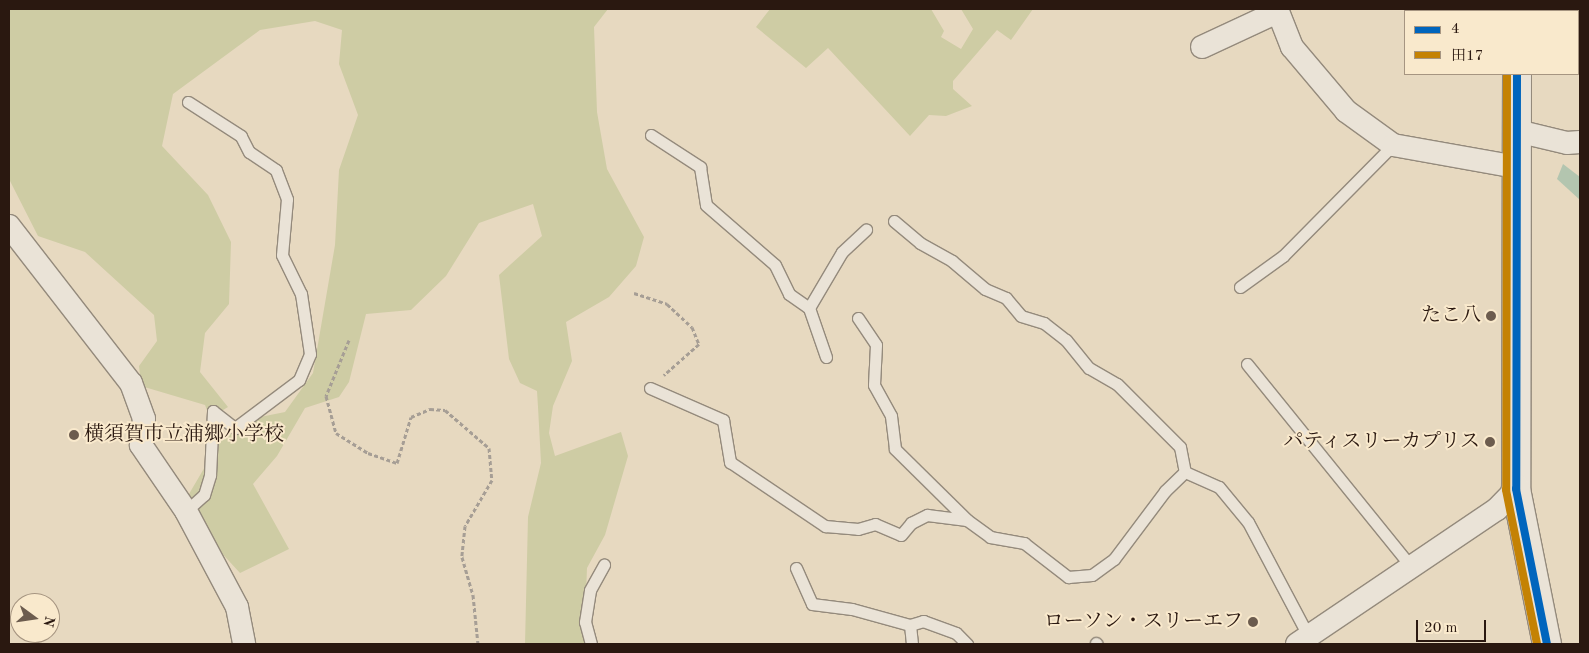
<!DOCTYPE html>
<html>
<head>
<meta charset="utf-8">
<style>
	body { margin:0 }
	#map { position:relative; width:1589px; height:653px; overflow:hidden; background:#e7d9c0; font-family:"Old Standard TT","Noto Serif JP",serif }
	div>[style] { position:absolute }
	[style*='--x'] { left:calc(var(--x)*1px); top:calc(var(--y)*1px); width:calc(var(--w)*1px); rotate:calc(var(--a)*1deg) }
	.green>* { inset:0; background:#cecca4 }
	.water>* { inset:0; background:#b3c5af }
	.path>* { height:3px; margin-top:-1.5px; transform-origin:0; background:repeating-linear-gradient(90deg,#a69e95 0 4px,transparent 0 6.5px) }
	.roads { filter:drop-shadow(1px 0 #948a7c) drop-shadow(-1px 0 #948a7c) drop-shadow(0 1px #948a7c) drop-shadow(0 -1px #948a7c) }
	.service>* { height:11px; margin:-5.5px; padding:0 5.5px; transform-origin:5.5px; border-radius:5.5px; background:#eae3d7 }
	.minor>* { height:22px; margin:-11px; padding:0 11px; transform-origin:11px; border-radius:11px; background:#eae3d7 }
	.tertiary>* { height:28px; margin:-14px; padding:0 14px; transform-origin:14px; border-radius:14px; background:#eae3d7 }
	.bus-1>* { height:8px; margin:-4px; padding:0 4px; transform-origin:4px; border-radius:4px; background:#0065bd }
	.bus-2>* { height:8px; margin:-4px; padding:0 4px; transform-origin:4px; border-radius:4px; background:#c48204 }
	.dots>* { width:14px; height:14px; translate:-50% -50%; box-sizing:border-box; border:2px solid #f9e9cc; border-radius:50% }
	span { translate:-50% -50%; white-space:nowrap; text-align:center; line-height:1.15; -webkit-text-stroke:4px #f9e9cc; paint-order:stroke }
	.poi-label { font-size:20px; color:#2a1810 }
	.right { translate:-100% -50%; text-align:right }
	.left { translate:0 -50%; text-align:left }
	.frame { position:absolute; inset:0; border:10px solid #2a1810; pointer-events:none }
	.legend { position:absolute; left:1404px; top:10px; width:175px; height:65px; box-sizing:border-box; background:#f9e9cc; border:1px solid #a69581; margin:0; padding:6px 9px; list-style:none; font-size:15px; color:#2a1810 }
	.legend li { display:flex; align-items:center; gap:10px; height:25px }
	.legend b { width:25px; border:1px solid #a69581 }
	.north { position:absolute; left:10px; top:593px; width:50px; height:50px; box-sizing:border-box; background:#f9e9cc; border:1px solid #a69581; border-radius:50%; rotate:104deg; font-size:14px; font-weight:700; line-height:20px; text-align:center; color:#2a1810 }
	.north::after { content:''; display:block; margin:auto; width:18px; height:22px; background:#6c5c4e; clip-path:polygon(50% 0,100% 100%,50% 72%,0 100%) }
	.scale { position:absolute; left:1416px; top:620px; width:70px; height:22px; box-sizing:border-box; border:2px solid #2a1810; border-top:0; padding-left:6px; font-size:15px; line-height:18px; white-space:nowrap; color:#2a1810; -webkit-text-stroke:4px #f9e9cc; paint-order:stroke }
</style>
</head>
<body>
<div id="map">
	<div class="green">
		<div style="clip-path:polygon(9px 9px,608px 9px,594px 27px,597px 112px,607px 169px,644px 237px,636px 266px,609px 297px,566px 322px,572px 361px,553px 406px,549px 433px,555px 456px,621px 432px,628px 456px,605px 535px,587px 568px,584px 644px,525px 644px,528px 517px,541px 463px,538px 407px,537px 391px,520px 383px,509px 359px,499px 275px,542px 236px,533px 204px,479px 223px,446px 276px,411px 310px,366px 314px,349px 382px,339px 397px,305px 408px,277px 456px,253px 484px,289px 549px,240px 573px,206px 536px,189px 494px,223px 436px,235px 422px,285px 412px,313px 373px,335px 245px,339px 170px,358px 115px,339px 64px,342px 30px,315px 21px,260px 30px,173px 94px,162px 146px,208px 195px,231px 242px,229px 304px,205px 333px,200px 372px,228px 407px,210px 418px,205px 405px,141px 386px,139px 366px,157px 341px,154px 315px,85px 252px,38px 236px,9px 179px)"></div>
		<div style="clip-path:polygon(770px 9px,931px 9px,944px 31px,941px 37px,961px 49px,973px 29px,961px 9px,1033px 9px,1011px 40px,997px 30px,953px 81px,953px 89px,972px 106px,946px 116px,929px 115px,910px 136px,828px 48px,806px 68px,756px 27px)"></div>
	</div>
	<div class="water">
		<div style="clip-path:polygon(1563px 164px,1580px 177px,1580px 200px,1557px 179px)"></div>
	</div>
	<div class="path">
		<div style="--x:634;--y:293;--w:35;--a:18"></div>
		<div style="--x:667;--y:304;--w:34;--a:43"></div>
		<div style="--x:692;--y:327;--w:18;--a:68"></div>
		<div style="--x:699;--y:344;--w:47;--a:138.5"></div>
		<div style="--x:349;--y:340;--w:61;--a:112.3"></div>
		<div style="--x:326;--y:396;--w:38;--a:75"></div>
		<div style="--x:336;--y:433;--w:38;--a:32"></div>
		<div style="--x:368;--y:453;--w:31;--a:19"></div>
		<div style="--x:397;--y:463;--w:48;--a:-73.1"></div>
		<div style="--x:411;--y:417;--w:21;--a:-23"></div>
		<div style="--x:430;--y:409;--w:15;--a:4"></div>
		<div style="--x:445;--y:410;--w:58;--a:40.8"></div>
		<div style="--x:489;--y:448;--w:32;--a:85"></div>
		<div style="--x:492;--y:480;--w:53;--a:120.4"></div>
		<div style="--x:465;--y:526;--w:31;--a:96"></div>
		<div style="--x:462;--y:557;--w:40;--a:74"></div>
		<div style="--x:473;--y:595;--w:49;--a:84.2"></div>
	</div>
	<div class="roads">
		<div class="service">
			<div style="--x:651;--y:135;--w:59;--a:33.1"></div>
			<div style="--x:700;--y:167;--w:38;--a:81"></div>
			<div style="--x:706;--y:205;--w:91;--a:41"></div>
			<div style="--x:775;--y:265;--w:32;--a:64"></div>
			<div style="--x:789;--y:294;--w:24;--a:35"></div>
			<div style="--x:894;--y:221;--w:34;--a:40"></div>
			<div style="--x:920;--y:243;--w:37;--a:29"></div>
			<div style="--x:952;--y:261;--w:43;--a:40.3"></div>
			<div style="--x:985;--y:289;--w:23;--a:23"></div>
			<div style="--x:1006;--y:298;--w:23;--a:50"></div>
			<div style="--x:1021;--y:316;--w:24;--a:17"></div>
			<div style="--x:1044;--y:323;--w:28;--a:38"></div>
			<div style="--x:1066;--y:340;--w:36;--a:51"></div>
			<div style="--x:1089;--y:368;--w:32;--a:30"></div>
			<div style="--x:1117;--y:384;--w:89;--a:45"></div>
			<div style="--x:1180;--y:447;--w:25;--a:79"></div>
			<div style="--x:1185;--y:472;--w:37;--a:24"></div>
			<div style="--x:1219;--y:487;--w:45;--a:50.4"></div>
			<div style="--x:1248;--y:522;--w:130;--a:62.1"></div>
			<div style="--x:1240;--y:287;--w:53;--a:-35.8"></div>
			<div style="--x:1283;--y:256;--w:156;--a:-45.3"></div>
			<div style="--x:858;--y:318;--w:32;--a:56"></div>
			<div style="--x:876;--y:345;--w:40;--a:92.9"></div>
			<div style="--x:874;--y:385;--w:35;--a:61"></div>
			<div style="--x:891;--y:416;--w:33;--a:83"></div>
			<div style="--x:895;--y:449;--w:101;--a:44.6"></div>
			<div style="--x:826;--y:357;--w:52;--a:-109.1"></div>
			<div style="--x:809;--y:308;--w:65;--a:-59.5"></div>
			<div style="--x:842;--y:252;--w:33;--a:-43"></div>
			<div style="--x:1247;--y:364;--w:262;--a:51"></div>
			<div style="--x:650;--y:388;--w:80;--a:23.7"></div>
			<div style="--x:723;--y:420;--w:43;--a:80.5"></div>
			<div style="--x:730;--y:462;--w:115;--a:34"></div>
			<div style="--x:825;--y:526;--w:33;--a:5"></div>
			<div style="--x:858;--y:529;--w:18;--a:-16"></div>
			<div style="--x:875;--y:524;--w:28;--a:23"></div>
			<div style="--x:901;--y:535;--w:16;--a:-50"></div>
			<div style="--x:911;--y:523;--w:18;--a:-27"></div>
			<div style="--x:927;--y:515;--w:40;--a:7.1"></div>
			<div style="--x:967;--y:520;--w:29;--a:36"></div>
			<div style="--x:990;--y:537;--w:35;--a:10"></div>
			<div style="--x:1024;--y:543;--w:56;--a:37.7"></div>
			<div style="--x:1068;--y:577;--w:24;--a:-5"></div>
			<div style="--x:1092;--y:575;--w:27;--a:-36"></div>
			<div style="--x:1114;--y:559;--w:85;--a:-53.1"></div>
			<div style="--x:1165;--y:491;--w:28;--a:-44"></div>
			<div style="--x:186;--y:511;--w:24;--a:-42"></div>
			<div style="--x:204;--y:495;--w:21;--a:-73"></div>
			<div style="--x:210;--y:475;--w:64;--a:-87.3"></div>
			<div style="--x:213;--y:411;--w:28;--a:38"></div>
			<div style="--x:235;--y:428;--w:80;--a:-36.9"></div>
			<div style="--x:299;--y:380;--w:28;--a:-67"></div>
			<div style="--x:310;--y:354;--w:61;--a:-98.5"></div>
			<div style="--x:301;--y:294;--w:43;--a:-116"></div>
			<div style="--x:282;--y:255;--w:56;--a:-84.9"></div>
			<div style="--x:287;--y:199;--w:31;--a:-111"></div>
			<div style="--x:276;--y:170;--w:32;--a:-146"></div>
			<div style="--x:249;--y:152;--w:18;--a:-117"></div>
			<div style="--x:241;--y:136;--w:63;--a:-147.3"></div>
			<div style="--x:796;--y:568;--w:39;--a:66"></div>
			<div style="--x:812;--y:604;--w:40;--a:7.1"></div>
			<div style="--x:852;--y:609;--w:60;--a:15.4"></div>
			<div style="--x:910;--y:625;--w:19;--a:84"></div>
			<div style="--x:910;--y:625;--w:14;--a:-17"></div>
			<div style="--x:923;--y:621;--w:35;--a:20"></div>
			<div style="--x:956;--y:633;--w:16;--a:45"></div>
			<div style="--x:1096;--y:643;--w:1;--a:45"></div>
			<div style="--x:591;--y:644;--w:23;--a:-105"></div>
			<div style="--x:585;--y:622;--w:32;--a:-81"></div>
			<div style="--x:590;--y:590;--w:29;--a:-61"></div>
		</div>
		<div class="minor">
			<div style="--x:1277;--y:9;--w:41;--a:68.5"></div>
			<div style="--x:1292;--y:47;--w:84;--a:49.8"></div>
			<div style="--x:1346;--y:111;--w:58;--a:35.9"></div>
			<div style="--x:1393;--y:145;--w:126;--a:10.1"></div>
			<div style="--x:1202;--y:47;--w:83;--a:-25"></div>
			<div style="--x:1517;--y:131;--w:51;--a:13.5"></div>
			<div style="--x:1567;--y:143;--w:13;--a:-4"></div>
			<div style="--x:9;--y:226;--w:199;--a:52.2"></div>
			<div style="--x:131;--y:383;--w:38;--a:70"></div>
			<div style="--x:144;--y:419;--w:26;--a:97"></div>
			<div style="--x:141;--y:445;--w:80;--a:55.7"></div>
			<div style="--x:186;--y:511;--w:109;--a:62"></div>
			<div style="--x:237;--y:607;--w:38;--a:79"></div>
			<div style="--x:1297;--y:644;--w:241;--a:-34"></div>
			<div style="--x:1497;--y:509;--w:28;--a:-46"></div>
		</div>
		<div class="tertiary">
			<div style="--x:1517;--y:9;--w:2;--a:90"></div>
			<div style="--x:1517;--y:74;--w:415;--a:90.1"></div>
			<div style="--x:1516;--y:489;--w:158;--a:78.7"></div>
		</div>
	</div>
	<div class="bus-1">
		<div style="--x:1517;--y:74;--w:415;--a:90.1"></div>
		<div style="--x:1516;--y:489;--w:158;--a:78.7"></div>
	</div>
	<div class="bus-2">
		<div style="--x:1507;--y:74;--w:416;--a:90.1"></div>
		<div style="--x:1506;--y:490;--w:157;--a:78.6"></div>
	</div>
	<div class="dots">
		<div style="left:1491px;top:316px;background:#6c5c4e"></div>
		<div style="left:74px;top:435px;background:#6c5c4e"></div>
		<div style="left:1490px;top:442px;background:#6c5c4e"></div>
		<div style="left:1253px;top:622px;background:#6c5c4e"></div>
	</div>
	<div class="poi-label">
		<span class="right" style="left:1481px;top:316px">たこ八</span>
		<span class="left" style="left:84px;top:435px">横須賀市立浦郷小学校</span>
		<span class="right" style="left:1480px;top:442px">パティスリーカプリス</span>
		<span class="right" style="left:1243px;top:622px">ローソン・スリーエフ</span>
	</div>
	<div class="frame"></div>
	<ul class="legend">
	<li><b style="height:6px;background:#0065bd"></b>4</li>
	<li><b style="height:6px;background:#c48204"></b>田17</li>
	</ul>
	<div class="north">N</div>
	<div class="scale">20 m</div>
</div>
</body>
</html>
